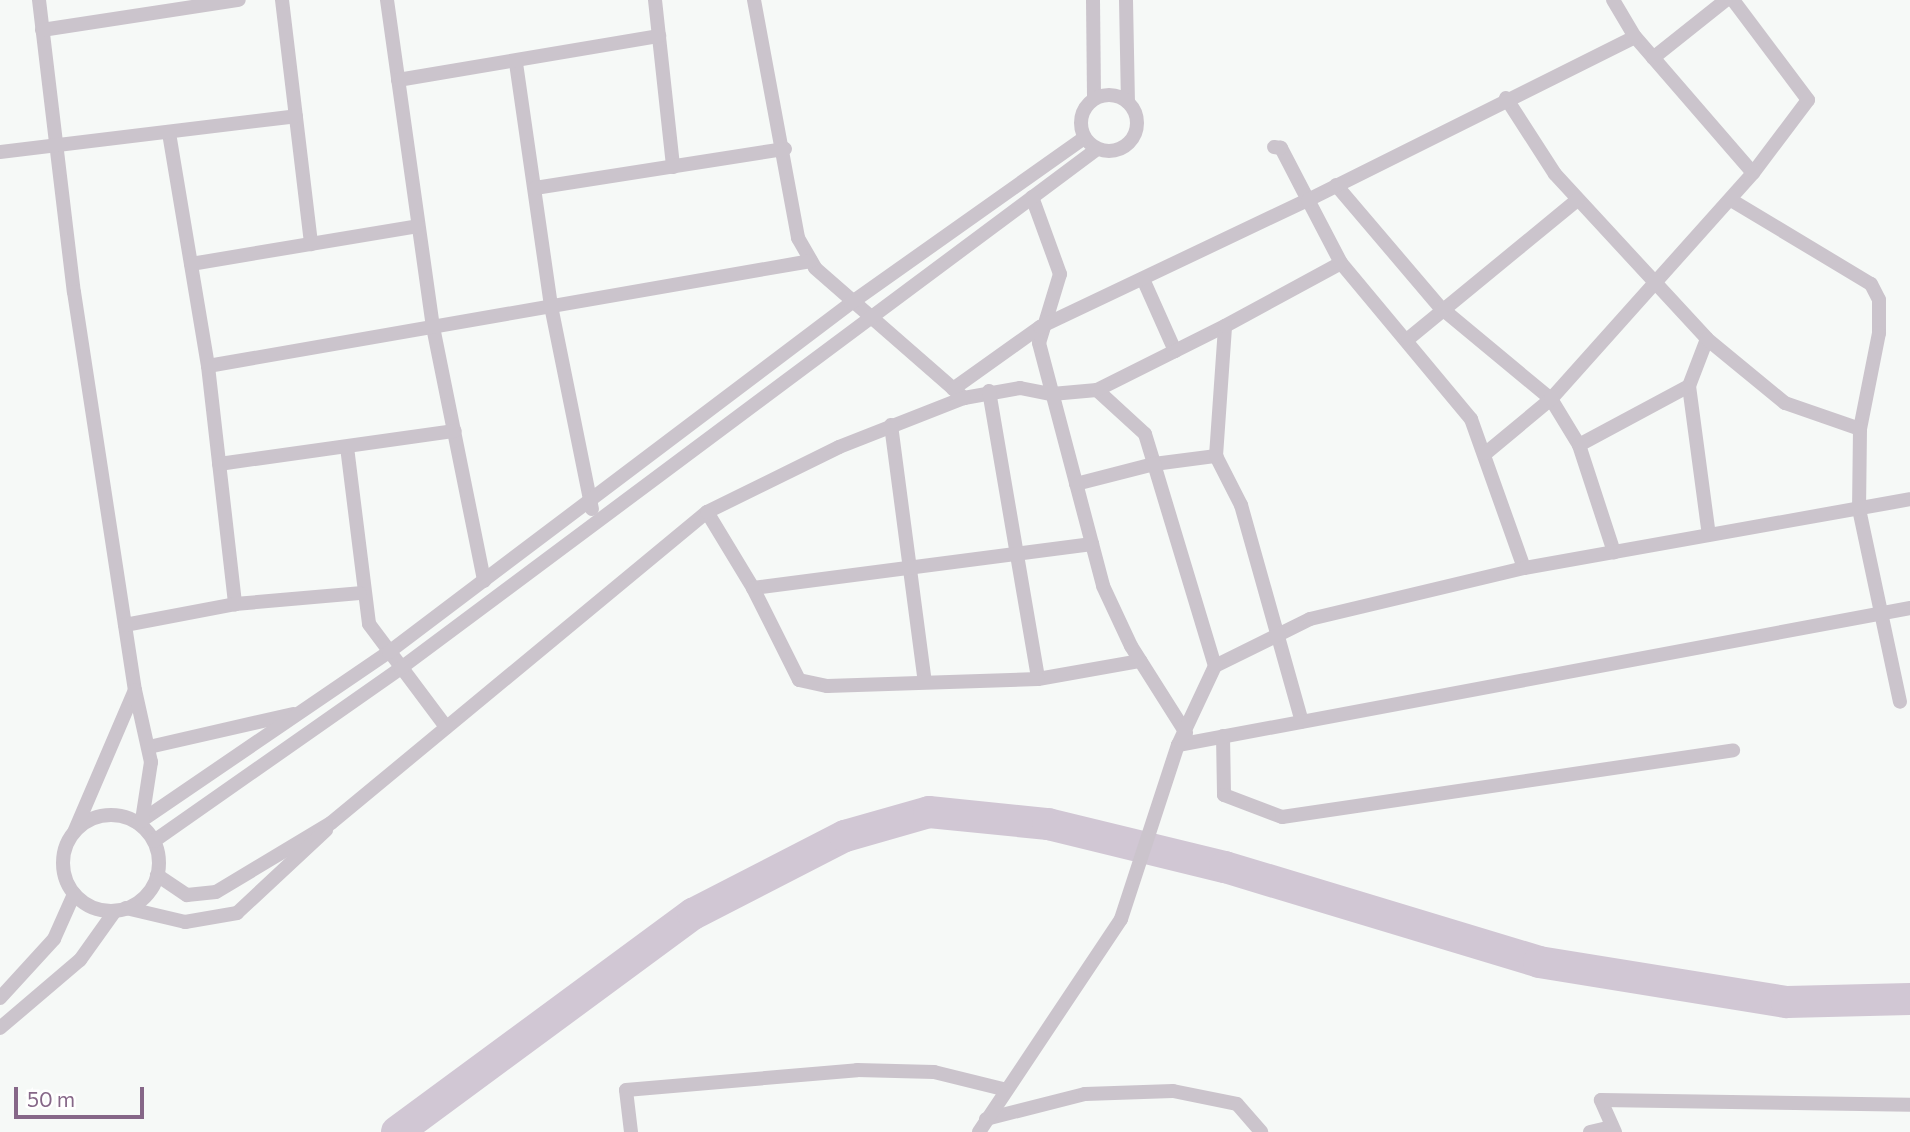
<!DOCTYPE html>
<html>
<head>
<meta charset="utf-8">
<style>
	body { margin:0 }
	#map { position:relative; width:1910px; height:1132px; overflow:hidden; background:#f6f9f7; font-family:Commissioner,sans-serif }
	div>[style] { position:absolute }
	[style*='--x'] { left:calc(var(--x)*1px); top:calc(var(--y)*1px); width:calc(var(--w)*1px); rotate:calc(var(--a)*1deg) }
	.river>* { height:32px; margin:-16px; padding:0 16px; transform-origin:16px; border-radius:16px; background:#d1c7d4 }
	.minor>* { height:14px; margin:-7px; padding:0 7px; transform-origin:7px; border-radius:7px; background:#cbc4cc }
	.minor>.ring { margin:-7px; padding:0; box-sizing:content-box; background:none; border:14px solid #cbc4cc; border-radius:50% }
	span { translate:-50% -50%; white-space:nowrap; text-align:center; line-height:1.15; -webkit-text-stroke:7px #fff; paint-order:stroke }
	.scale { position:absolute; left:14px; top:1087px; width:130px; height:32px; box-sizing:border-box; border:4px solid #866788; border-top:0; padding-left:9px; font-size:21px; line-height:24px; white-space:nowrap; color:#866788; -webkit-text-stroke:5px #fff; paint-order:stroke }
</style>
</head>
<body>
<div id="map">
	<div class="river">
		<div style="--x:397;--y:1132;--w:368;--a:-36.4"></div>
		<div style="--x:693;--y:914;--w:171;--a:-27.2"></div>
		<div style="--x:845;--y:836;--w:87;--a:-15.9"></div>
		<div style="--x:929;--y:812;--w:120;--a:5.8"></div>
		<div style="--x:1048;--y:824;--w:182;--a:13.7"></div>
		<div style="--x:1225;--y:867;--w:328;--a:16.8"></div>
		<div style="--x:1539;--y:962;--w:251;--a:9.2"></div>
		<div style="--x:1787;--y:1002;--w:123;--a:-1.4"></div>
	</div>
	<div class="minor">
		<div style="--x:39;--y:0;--w:294;--a:83.2"></div>
		<div style="--x:74;--y:292;--w:403;--a:81.3"></div>
		<div style="--x:282;--y:0;--w:246;--a:83.2"></div>
		<div style="--x:387;--y:0;--w:330;--a:82"></div>
		<div style="--x:433;--y:327;--w:259;--a:78.6"></div>
		<div style="--x:655;--y:0;--w:168;--a:83.8"></div>
		<div style="--x:754;--y:0;--w:242;--a:79.5"></div>
		<div style="--x:798;--y:238;--w:34;--a:60"></div>
		<div style="--x:815;--y:268;--w:198;--a:41.1"></div>
		<div style="--x:964;--y:398;--w:57;--a:-10.1"></div>
		<div style="--x:1020;--y:388;--w:33;--a:11"></div>
		<div style="--x:1052;--y:394;--w:45;--a:-5.1"></div>
		<div style="--x:1097;--y:390;--w:65;--a:42.5"></div>
		<div style="--x:1145;--y:434;--w:31;--a:73"></div>
		<div style="--x:1154;--y:464;--w:63;--a:-7.4"></div>
		<div style="--x:1216;--y:456;--w:55;--a:63"></div>
		<div style="--x:1241;--y:505;--w:225;--a:74.3"></div>
		<div style="--x:1093;--y:0;--w:98;--a:89.4"></div>
		<div style="--x:1126;--y:0;--w:102;--a:88.9"></div>
		<div style="--x:1733;--y:0;--w:125;--a:53.1"></div>
		<div style="--x:1808;--y:100;--w:91;--a:127"></div>
		<div style="--x:42;--y:30;--w:199;--a:-8.7"></div>
		<div style="--x:1653;--y:58;--w:93;--a:-38.5"></div>
		<div style="--x:516;--y:63;--w:246;--a:81.8"></div>
		<div style="--x:551;--y:306;--w:207;--a:78.6"></div>
		<div style="--x:398;--y:80;--w:265;--a:-9.6"></div>
		<div class="ring" style="left:1081px;top:95px;width:42px;height:42px"></div>
		<div style="--x:1506;--y:98;--w:90;--a:57.2"></div>
		<div style="--x:1555;--y:174;--w:224;--a:47.3"></div>
		<div style="--x:1707;--y:339;--w:50;--a:111"></div>
		<div style="--x:1689;--y:386;--w:150;--a:82.4"></div>
		<div style="--x:169;--y:133;--w:236;--a:80.5"></div>
		<div style="--x:208;--y:366;--w:240;--a:83.5"></div>
		<div style="--x:0;--y:152;--w:298;--a:-6.9"></div>
		<div style="--x:1336;--y:185;--w:160;--a:49.6"></div>
		<div style="--x:1440;--y:307;--w:144;--a:39.7"></div>
		<div style="--x:1551;--y:399;--w:54;--a:58.7"></div>
		<div style="--x:1579;--y:445;--w:113;--a:71.9"></div>
		<div style="--x:535;--y:188;--w:253;--a:-8.9"></div>
		<div style="--x:1032;--y:197;--w:82;--a:70"></div>
		<div style="--x:1060;--y:274;--w:72;--a:106.9"></div>
		<div style="--x:1039;--y:343;--w:251;--a:75.2"></div>
		<div style="--x:1103;--y:586;--w:66;--a:65"></div>
		<div style="--x:1131;--y:646;--w:103;--a:57.7"></div>
		<div style="--x:1731;--y:200;--w:163;--a:31"></div>
		<div style="--x:1871;--y:284;--w:18;--a:63"></div>
		<div style="--x:1879;--y:300;--w:33;--a:90"></div>
		<div style="--x:1879;--y:333;--w:98;--a:101.2"></div>
		<div style="--x:1341;--y:263;--w:203;--a:50.2"></div>
		<div style="--x:1471;--y:419;--w:158;--a:70.4"></div>
		<div style="--x:191;--y:264;--w:230;--a:-9.5"></div>
		<div style="--x:1143;--y:279;--w:79;--a:66"></div>
		<div style="--x:1408;--y:339;--w:219;--a:-39.4"></div>
		<div style="--x:1707;--y:339;--w:101;--a:39.4"></div>
		<div style="--x:1785;--y:403;--w:79;--a:19.1"></div>
		<div style="--x:1860;--y:429;--w:80;--a:90.7"></div>
		<div style="--x:1859;--y:509;--w:197;--a:78"></div>
		<div style="--x:208;--y:366;--w:612;--a:-9.88"></div>
		<div style="--x:953;--y:389;--w:107;--a:-35.5"></div>
		<div style="--x:1040;--y:327;--w:297;--a:-25.4"></div>
		<div style="--x:1308;--y:200;--w:59;--a:-117.4"></div>
		<div style="--x:1281;--y:148;--w:7;--a:-172"></div>
		<div style="--x:1097;--y:390;--w:143;--a:-26.6"></div>
		<div style="--x:989;--y:391;--w:292;--a:80.3"></div>
		<div style="--x:1038;--y:679;--w:104;--a:-10"></div>
		<div style="--x:891;--y:425;--w:259;--a:82.5"></div>
		<div style="--x:1579;--y:445;--w:125;--a:-28.2"></div>
		<div style="--x:347;--y:447;--w:178;--a:82.9"></div>
		<div style="--x:369;--y:624;--w:129;--a:53.2"></div>
		<div style="--x:1486;--y:453;--w:85;--a:-39.7"></div>
		<div style="--x:1551;--y:399;--w:303;--a:-48.2"></div>
		<div style="--x:1753;--y:173;--w:180;--a:-130.9"></div>
		<div style="--x:1216;--y:456;--w:130;--a:-86"></div>
		<div style="--x:1225;--y:326;--w:132;--a:-28.5"></div>
		<div style="--x:1341;--y:263;--w:71;--a:-117.6"></div>
		<div style="--x:1308;--y:200;--w:365;--a:-26.5"></div>
		<div style="--x:1635;--y:37;--w:43;--a:-120.7"></div>
		<div style="--x:219;--y:464;--w:238;--a:-8"></div>
		<div style="--x:1076;--y:484;--w:81;--a:-14.4"></div>
		<div style="--x:1154;--y:464;--w:211;--a:73.2"></div>
		<div style="--x:707;--y:512;--w:89;--a:58.8"></div>
		<div style="--x:753;--y:588;--w:342;--a:-7.4"></div>
		<div style="--x:753;--y:588;--w:103;--a:63.4"></div>
		<div style="--x:799;--y:680;--w:29;--a:12"></div>
		<div style="--x:827;--y:686;--w:211;--a:-1.9"></div>
		<div style="--x:125;--y:625;--w:112;--a:-10.8"></div>
		<div style="--x:235;--y:604;--w:125;--a:-5"></div>
		<div style="--x:1223;--y:736;--w:59;--a:89"></div>
		<div style="--x:1224;--y:795;--w:62;--a:20.8"></div>
		<div style="--x:1282;--y:817;--w:456;--a:-8.4"></div>
		<div style="--x:1178;--y:745;--w:745;--a:-10.6"></div>
		<div style="--x:149;--y:747;--w:148;--a:-12.9"></div>
		<div class="ring" style="left:63px;top:815px;width:82px;height:82px"></div>
		<div style="--x:138;--y:823;--w:304;--a:-34.3"></div>
		<div style="--x:389;--y:652;--w:579;--a:-37.07"></div>
		<div style="--x:851;--y:303;--w:286;--a:-35.3"></div>
		<div style="--x:75;--y:830;--w:152;--a:-66.8"></div>
		<div style="--x:135;--y:690;--w:74;--a:77.5"></div>
		<div style="--x:151;--y:762;--w:59;--a:98.8"></div>
		<div style="--x:154;--y:841;--w:302;--a:-35"></div>
		<div style="--x:401;--y:668;--w:868;--a:-36.71"></div>
		<div style="--x:157;--y:875;--w:36;--a:34"></div>
		<div style="--x:187;--y:895;--w:29;--a:-6"></div>
		<div style="--x:216;--y:892;--w:134;--a:-31"></div>
		<div style="--x:331;--y:823;--w:488;--a:-39.6"></div>
		<div style="--x:707;--y:512;--w:147;--a:-26.2"></div>
		<div style="--x:839;--y:447;--w:134;--a:-21.4"></div>
		<div style="--x:126;--y:908;--w:61;--a:13.3"></div>
		<div style="--x:185;--y:922;--w:53;--a:-9.8"></div>
		<div style="--x:237;--y:913;--w:122;--a:-43"></div>
		<div style="--x:0;--y:998;--w:80;--a:-47.5"></div>
		<div style="--x:54;--y:939;--w:49;--a:-66"></div>
		<div style="--x:0;--y:1028;--w:105;--a:-40.4"></div>
		<div style="--x:80;--y:960;--w:60;--a:-54.5"></div>
		<div style="--x:986;--y:1119;--w:102;--a:-14.2"></div>
		<div style="--x:1085;--y:1094;--w:88;--a:-2"></div>
		<div style="--x:1173;--y:1091;--w:65;--a:11.5"></div>
		<div style="--x:1237;--y:1104;--w:37;--a:49"></div>
		<div style="--x:631;--y:1132;--w:42;--a:-96.8"></div>
		<div style="--x:626;--y:1090;--w:232;--a:-4.9"></div>
		<div style="--x:857;--y:1070;--w:77;--a:1.5"></div>
		<div style="--x:934;--y:1072;--w:71;--a:13.8"></div>
		<div style="--x:979;--y:1132;--w:256;--a:-56.3"></div>
		<div style="--x:1121;--y:919;--w:183;--a:-71.9"></div>
		<div style="--x:1178;--y:745;--w:87;--a:-64.9"></div>
		<div style="--x:1215;--y:666;--w:106;--a:-26.3"></div>
		<div style="--x:1310;--y:619;--w:220;--a:-13.4"></div>
		<div style="--x:1524;--y:568;--w:392;--a:-10.1"></div>
		<div style="--x:1590;--y:1132;--w:22;--a:-13"></div>
		<div style="--x:1615;--y:1132;--w:35;--a:-114"></div>
		<div style="--x:1601;--y:1100;--w:309;--a:0.9"></div>
	</div>
	<div class="scale">50 m</div>
</div>
</body>
</html>
